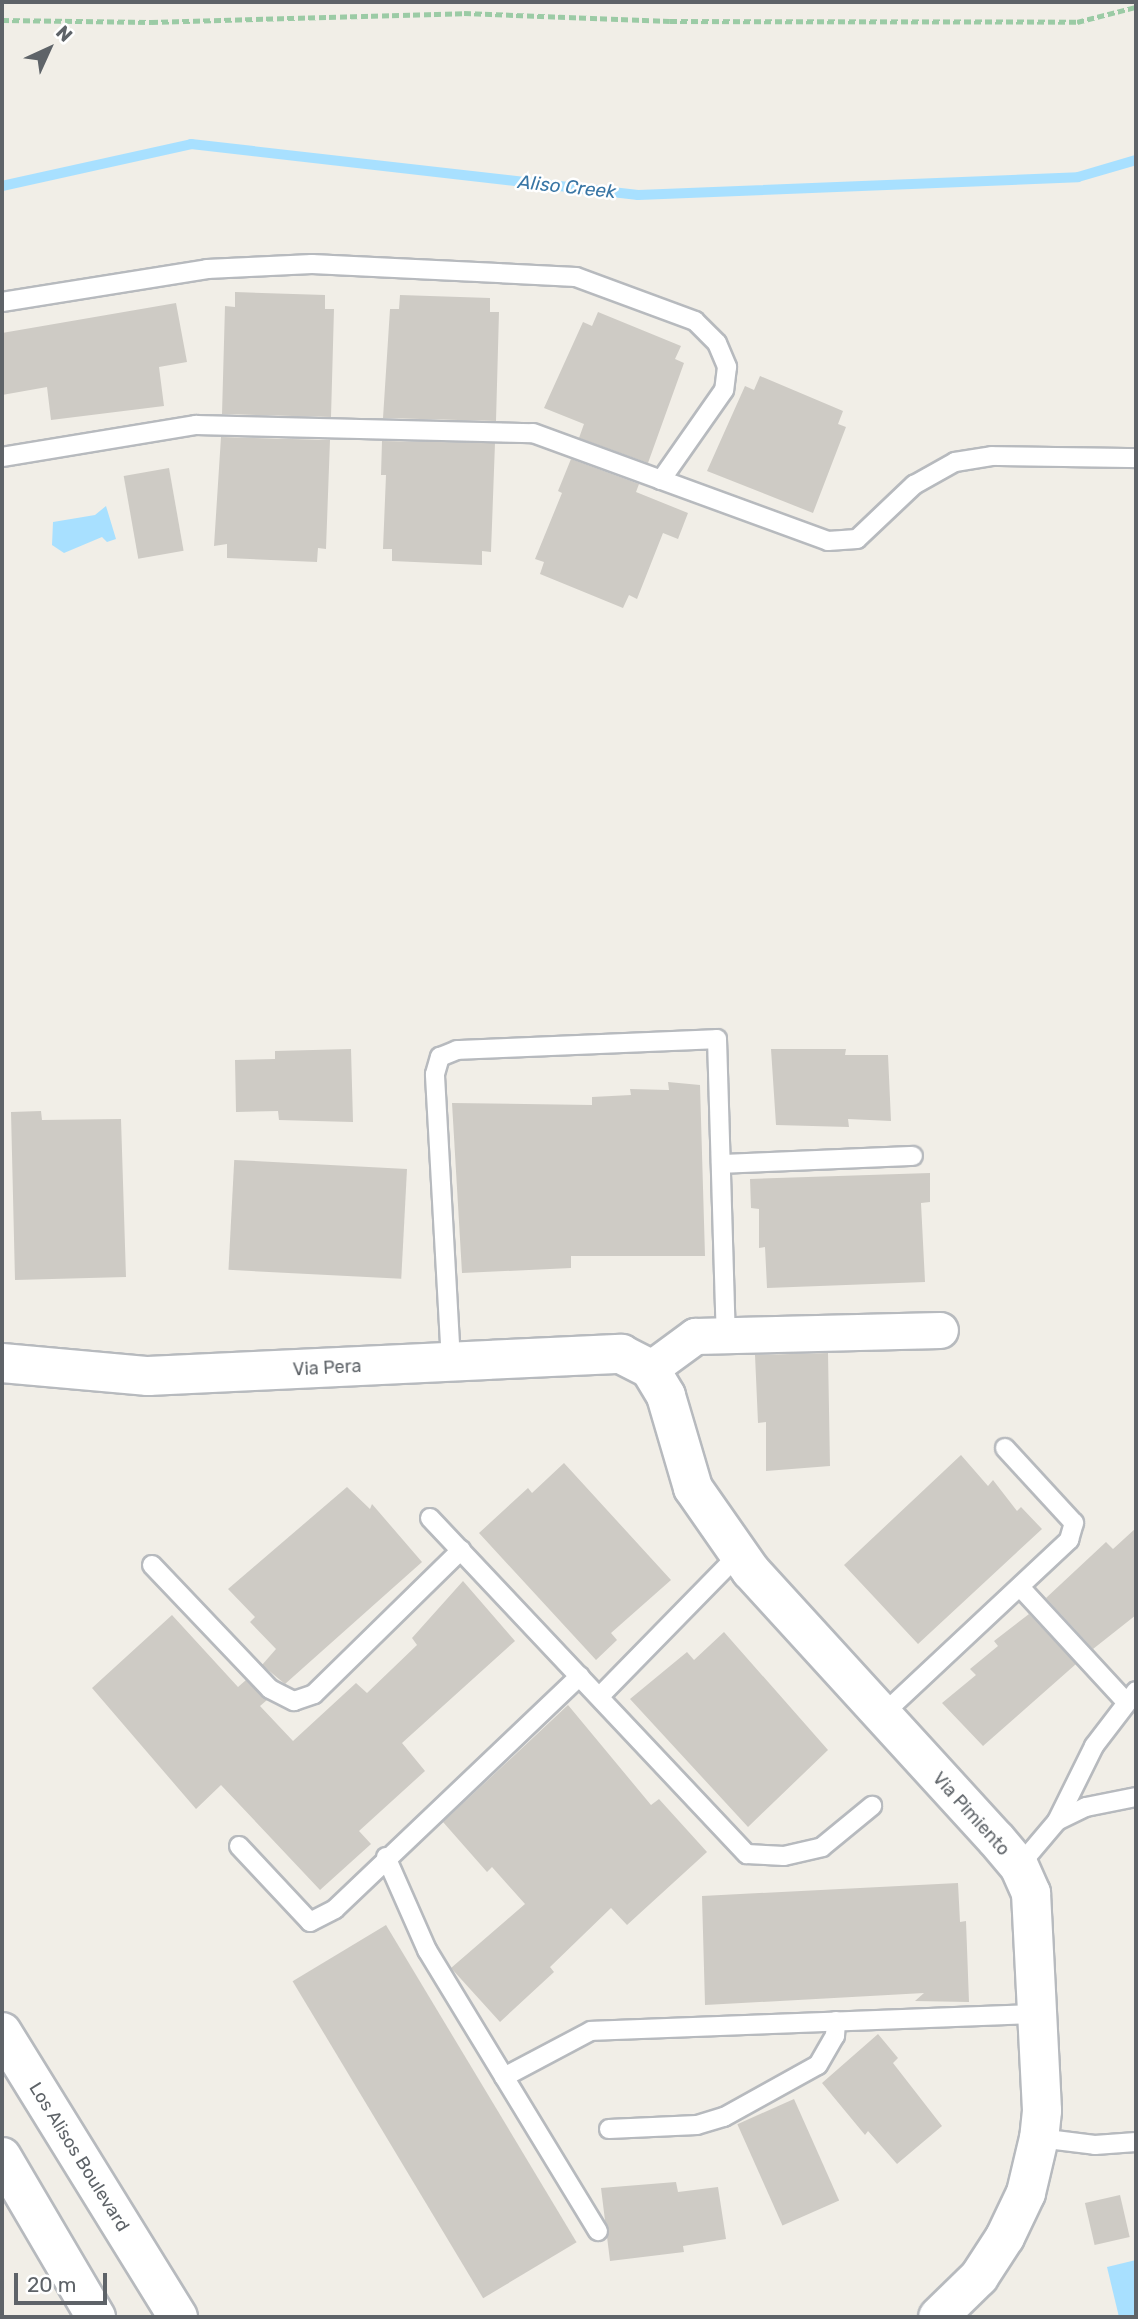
<!DOCTYPE html>
<html>
<head>
<meta charset="utf-8">
<style>
	body { margin:0 }
	#map { position:relative; width:1138px; height:2319px; overflow:hidden; background:#f1eee7; font-family:Rubik,sans-serif }
	div>[style] { position:absolute }
	[style*='--x'] { left:calc(var(--x)*1px); top:calc(var(--y)*1px); width:calc(var(--w)*1px); rotate:calc(var(--a)*1deg) }
	.water>* { inset:0; background:#a8e0ff }
	.stream>* { height:10px; margin:-5px; padding:0 5px; transform-origin:5px; border-radius:5px; background:#a8e0ff }
	.building>* { inset:0; background:#cecbc5; transform-origin:0 0 }
	.path>* { height:4.5px; margin-top:-2.25px; transform-origin:0; background:repeating-linear-gradient(90deg,#9bcba5 0 7px,transparent 0 10.5px) }
	.roads { filter:drop-shadow(2px 0 #b7babe) drop-shadow(-2px 0 #b7babe) drop-shadow(0 2px #b7babe) drop-shadow(0 -2px #b7babe) }
	.service>* { height:18px; margin:-9px; padding:0 9px; transform-origin:9px; border-radius:9px; background:#fff }
	.minor>* { height:35px; margin:-17.5px; padding:0 17.5px; transform-origin:17.5px; border-radius:17.5px; background:#fff }
	.tertiary>* { height:38px; margin:-19px; padding:0 19px; transform-origin:19px; border-radius:19px; background:#fff }
	.secondary>* { height:38px; margin:-19px; padding:0 19px; transform-origin:19px; border-radius:19px; background:#fff }
	span { translate:-50% -50%; white-space:nowrap; text-align:center; line-height:1.15; -webkit-text-stroke:5px #fff; paint-order:stroke }
	.street-label { font-size:18px; color:#5e6368 }
	.water-label { font-size:19px; color:#3976a5; font-style:italic }
	.frame { position:absolute; inset:0; border:4px solid #5e6368; pointer-events:none }
	.north { position:absolute; left:14px; top:14px; width:70px; height:70px; -webkit-text-stroke:5px #fff; paint-order:stroke; rotate:45deg; font-size:19px; font-weight:700; line-height:28px; text-align:center; color:#5e6368 }
	.north::after { content:''; display:block; margin:auto; width:24px; height:32px; background:#5e6368; clip-path:polygon(50% 0,100% 100%,50% 72%,0 100%) }
	.scale { position:absolute; left:14px; top:2273px; width:93px; height:32px; box-sizing:border-box; border:4px solid #5e6368; border-top:0; padding-left:9px; font-size:21px; line-height:24px; white-space:nowrap; color:#5e6368; -webkit-text-stroke:5px #fff; paint-order:stroke }
</style>
</head>
<body>
<div id="map">
	<div class="water">
		<div style="clip-path:polygon(106px 506px,116px 539px,107px 542px,102px 537px,64px 553px,52px 545px,53px 522px,95px 515px)"></div>
		<div style="clip-path:polygon(1136px 2260px,1136px 2317px,1119px 2317px,1107px 2267px)"></div>
	</div>
	<div class="stream">
		<div style="--x:2;--y:186;--w:194;--a:-12.5"></div>
		<div style="--x:191;--y:144;--w:450;--a:6.5"></div>
		<div style="--x:638;--y:195;--w:440;--a:-2.3"></div>
		<div style="--x:1078;--y:177;--w:60;--a:-16.3"></div>
	</div>
	<div class="building">
		<div style="clip-path:polygon(235px 292px,325px 295px,325px 309px,334px 309px,331px 417px,222px 414px,225px 306px,235px 307px)"></div>
		<div style="clip-path:polygon(400px 295px,490px 298px,490px 312px,499px 312px,496px 421px,383px 418px,390px 309px,399px 309px)"></div>
		<div style="clip-path:polygon(176px 303px,187px 362px,159px 367px,164px 406px,51px 420px,47px 387px,2px 395px,2px 333px)"></div>
		<div style="clip-path:polygon(598px 312px,681px 346px,675px 359px,684px 363px,648px 463px,579px 438px,584px 424px,544px 408px,583px 322px,592px 326px)"></div>
		<div style="clip-path:polygon(760px 376px,843px 411px,838px 424px,846px 427px,813px 513px,707px 471px,745px 386px,754px 390px)"></div>
		<div style="clip-path:polygon(221px 437px,330px 440px,326px 549px,318px 548px,317px 562px,227px 558px,227px 544px,214px 546px)"></div>
		<div style="clip-path:polygon(382px 441px,495px 443px,491px 552px,482px 551px,482px 565px,392px 561px,392px 549px,383px 549px,386px 475px,381px 475px)"></div>
		<div style="clip-path:polygon(571px 459px,639px 484px,636px 492px,688px 513px,678px 539px,663px 533px,637px 599px,629px 595px,623px 608px,540px 574px,544px 562px,535px 559px,562px 493px,558px 491px)"></div>
		<div style="left:169px;top:468px;width:84px;height:46px;rotate:80deg"></div>
		<div style="clip-path:polygon(351px 1049px,353px 1122px,279px 1120px,278px 1111px,236px 1112px,235px 1060px,275px 1059px,275px 1051px)"></div>
		<div style="clip-path:polygon(771px 1049px,846px 1049px,845px 1055px,888px 1055px,891px 1121px,848px 1119px,849px 1127px,776px 1125px)"></div>
		<div style="clip-path:polygon(668px 1082px,700px 1085px,705px 1256px,571px 1256px,571px 1268px,462px 1273px,452px 1103px,592px 1105px,592px 1097px,631px 1095px,630px 1089px,669px 1090px)"></div>
		<div style="clip-path:polygon(41px 1111px,42px 1120px,121px 1119px,126px 1277px,15px 1280px,11px 1112px)"></div>
		<div style="left:407px;top:1169px;width:110px;height:173px;rotate:93deg"></div>
		<div style="clip-path:polygon(930px 1173px,930px 1202px,921px 1203px,925px 1282px,767px 1288px,765px 1247px,759px 1248px,759px 1209px,751px 1208px,750px 1179px)"></div>
		<div style="clip-path:polygon(828px 1353px,830px 1466px,766px 1471px,766px 1422px,758px 1423px,755px 1355px)"></div>
		<div style="clip-path:polygon(961px 1455px,988px 1486px,993px 1480px,1017px 1511px,1021px 1507px,1042px 1529px,918px 1644px,844px 1565px)"></div>
		<div style="clip-path:polygon(564px 1463px,671px 1580px,611px 1633px,617px 1640px,596px 1660px,479px 1533px,528px 1488px,532px 1493px)"></div>
		<div style="clip-path:polygon(347px 1487px,370px 1509px,372px 1504px,422px 1562px,285px 1684px,262px 1665px,276px 1649px,250px 1622px,255px 1617px,228px 1589px)"></div>
		<div style="clip-path:polygon(1136px 1528px,1136px 1615px,1093px 1649px,1046px 1598px,1106px 1542px,1113px 1549px)"></div>
		<div style="clip-path:polygon(463px 1581px,515px 1641px,402px 1743px,425px 1771px,359px 1831px,371px 1844px,320px 1890px,221px 1785px,196px 1809px,92px 1688px,172px 1615px,238px 1687px,246px 1680px,267px 1700px,260px 1706px,293px 1741px,356px 1683px,367px 1693px,417px 1645px,412px 1638px)"></div>
		<div style="clip-path:polygon(1029px 1614px,1076px 1664px,983px 1746px,942px 1703px,976px 1675px,970px 1669px,998px 1646px,994px 1641px)"></div>
		<div style="clip-path:polygon(724px 1632px,828px 1750px,748px 1827px,630px 1699px,687px 1652px,694px 1660px)"></div>
		<div style="clip-path:polygon(568px 1705px,651px 1805px,659px 1799px,707px 1852px,627px 1925px,611px 1908px,550px 1967px,554px 1972px,500px 2022px,451px 1968px,525px 1904px,492px 1867px,487px 1872px,443px 1822px)"></div>
		<div style="clip-path:polygon(958px 1883px,960px 1922px,966px 1921px,969px 2002px,915px 2001px,924px 1993px,705px 2005px,702px 1896px)"></div>
		<div style="left:386px;top:1925px;width:370px;height:109px;rotate:59deg"></div>
		<div style="clip-path:polygon(878px 2034px,898px 2058px,893px 2063px,942px 2126px,897px 2164px,868px 2131px,865px 2135px,822px 2083px)"></div>
		<div style="left:794px;top:2099px;width:111px;height:62px;rotate:66deg"></div>
		<div style="clip-path:polygon(676px 2182px,678px 2192px,718px 2187px,726px 2239px,683px 2246px,684px 2252px,610px 2261px,601px 2188px)"></div>
		<div style="left:1120px;top:2195px;width:43px;height:36px;rotate:77deg"></div>
	</div>
	<div class="path">
		<div style="--x:2;--y:20;--w:149;--a:0.8"></div>
		<div style="--x:151;--y:22;--w:313;--a:-1.6"></div>
		<div style="--x:464;--y:13;--w:206;--a:2.2"></div>
		<div style="--x:670;--y:21;--w:407;--a:0.1"></div>
		<div style="--x:1077;--y:22;--w:61;--a:-14.3"></div>
	</div>
	<div class="roads">
		<div class="service">
			<div style="--x:2;--y:302;--w:208;--a:-9.1"></div>
			<div style="--x:207;--y:269;--w:105;--a:-2.7"></div>
			<div style="--x:312;--y:264;--w:264;--a:2.8"></div>
			<div style="--x:576;--y:277;--w:127;--a:20.3"></div>
			<div style="--x:695;--y:321;--w:31;--a:45"></div>
			<div style="--x:717;--y:343;--w:26;--a:67"></div>
			<div style="--x:727;--y:367;--w:23;--a:97"></div>
			<div style="--x:724;--y:390;--w:110;--a:125"></div>
			<div style="--x:2;--y:457;--w:197;--a:-9.4"></div>
			<div style="--x:196;--y:425;--w:337;--a:1.4"></div>
			<div style="--x:533;--y:433;--w:314;--a:20.1"></div>
			<div style="--x:828;--y:541;--w:29;--a:-4"></div>
			<div style="--x:857;--y:539;--w:79;--a:-43.5"></div>
			<div style="--x:914;--y:485;--w:47;--a:-29.3"></div>
			<div style="--x:955;--y:462;--w:37;--a:-9"></div>
			<div style="--x:992;--y:456;--w:144;--a:0.8"></div>
			<div style="--x:721;--y:1164;--w:192;--a:-2.4"></div>
			<div style="--x:451;--y:1362;--w:288;--a:-93.2"></div>
			<div style="--x:435;--y:1074;--w:18;--a:-74"></div>
			<div style="--x:440;--y:1057;--w:18;--a:-22"></div>
			<div style="--x:457;--y:1050;--w:260;--a:-2.4"></div>
			<div style="--x:717;--y:1039;--w:297;--a:88.3"></div>
			<div style="--x:430;--y:1518;--w:462;--a:46.7"></div>
			<div style="--x:747;--y:1854;--w:37;--a:3"></div>
			<div style="--x:784;--y:1856;--w:39;--a:-13"></div>
			<div style="--x:822;--y:1847;--w:65;--a:-39.4"></div>
			<div style="--x:152;--y:1565;--w:171;--a:46.4"></div>
			<div style="--x:270;--y:1689;--w:27;--a:27"></div>
			<div style="--x:294;--y:1701;--w:21;--a:-19"></div>
			<div style="--x:314;--y:1694;--w:206;--a:-44.4"></div>
			<div style="--x:1020;--y:1587;--w:156;--a:47.3"></div>
			<div style="--x:600;--y:1696;--w:199;--a:-45.6"></div>
			<div style="--x:881;--y:1716;--w:258;--a:-43.1"></div>
			<div style="--x:1069;--y:1540;--w:18;--a:-74"></div>
			<div style="--x:1074;--y:1523;--w:102;--a:-132.6"></div>
			<div style="--x:1057;--y:1821;--w:84;--a:-63.7"></div>
			<div style="--x:1094;--y:1746;--w:69;--a:-52.6"></div>
			<div style="--x:239;--y:1846;--w:104;--a:46.9"></div>
			<div style="--x:310;--y:1922;--w:28;--a:-27"></div>
			<div style="--x:335;--y:1909;--w:338;--a:-43.6"></div>
			<div style="--x:386;--y:1857;--w:102;--a:66.2"></div>
			<div style="--x:427;--y:1950;--w:329;--a:58.7"></div>
			<div style="--x:1019;--y:1866;--w:59;--a:-49.8"></div>
			<div style="--x:1057;--y:1821;--w:32;--a:-26"></div>
			<div style="--x:1086;--y:1807;--w:51;--a:-11.3"></div>
			<div style="--x:504;--y:2077;--w:98;--a:-27.9"></div>
			<div style="--x:591;--y:2031;--w:447;--a:-2.2"></div>
			<div style="--x:609;--y:2129;--w:88;--a:-2.6"></div>
			<div style="--x:697;--y:2125;--w:28;--a:-17"></div>
			<div style="--x:724;--y:2117;--w:107;--a:-29"></div>
			<div style="--x:818;--y:2065;--w:34;--a:-60"></div>
			<div style="--x:835;--y:2036;--w:15;--a:-86"></div>
			<div style="--x:1039;--y:2138;--w:56;--a:7.1"></div>
			<div style="--x:1095;--y:2145;--w:41;--a:-4.2"></div>
		</div>
		<div class="minor">
			<div style="--x:650;--y:1369;--w:56;--a:-36.3"></div>
			<div style="--x:695;--y:1336;--w:245;--a:-1.4"></div>
		</div>
		<div class="tertiary">
			<div style="--x:2;--y:1363;--w:147;--a:5.1"></div>
			<div style="--x:148;--y:1376;--w:474;--a:-2.7"></div>
			<div style="--x:621;--y:1354;--w:33;--a:27"></div>
			<div style="--x:650;--y:1369;--w:31;--a:59"></div>
			<div style="--x:666;--y:1396;--w:96;--a:73.6"></div>
			<div style="--x:693;--y:1488;--w:101;--a:55.1"></div>
			<div style="--x:751;--y:1571;--w:363;--a:47.6"></div>
			<div style="--x:996;--y:1839;--w:35;--a:50"></div>
			<div style="--x:1019;--y:1866;--w:30;--a:66"></div>
			<div style="--x:1031;--y:1893;--w:218;--a:87.1"></div>
			<div style="--x:1042;--y:2111;--w:27;--a:96"></div>
			<div style="--x:1039;--y:2138;--w:57;--a:103.3"></div>
			<div style="--x:1026;--y:2193;--w:49;--a:115.5"></div>
			<div style="--x:1005;--y:2237;--w:48;--a:123"></div>
			<div style="--x:979;--y:2277;--w:57;--a:135.7"></div>
		</div>
		<div class="secondary">
			<div style="--x:2;--y:2032;--w:335;--a:58.3"></div>
			<div style="--x:2;--y:2157;--w:186;--a:59.6"></div>
		</div>
	</div>
	<div class="street-label">
		<span style="left:327px;top:1368px;rotate:-3deg">Via Pera</span>
		<span style="left:971px;top:1814px;rotate:48deg">Via Pimiento</span>
		<span style="left:79px;top:2157px;rotate:58deg">Los Alisos Boulevard</span>
	</div>
	<div class="water-label">
		<span style="left:567px;top:187px;rotate:6deg">Aliso Creek</span>
	</div>
	<div class="frame"></div>
	<div class="north">N</div>
	<div class="scale">20 m</div>
</div>
</body>
</html>
